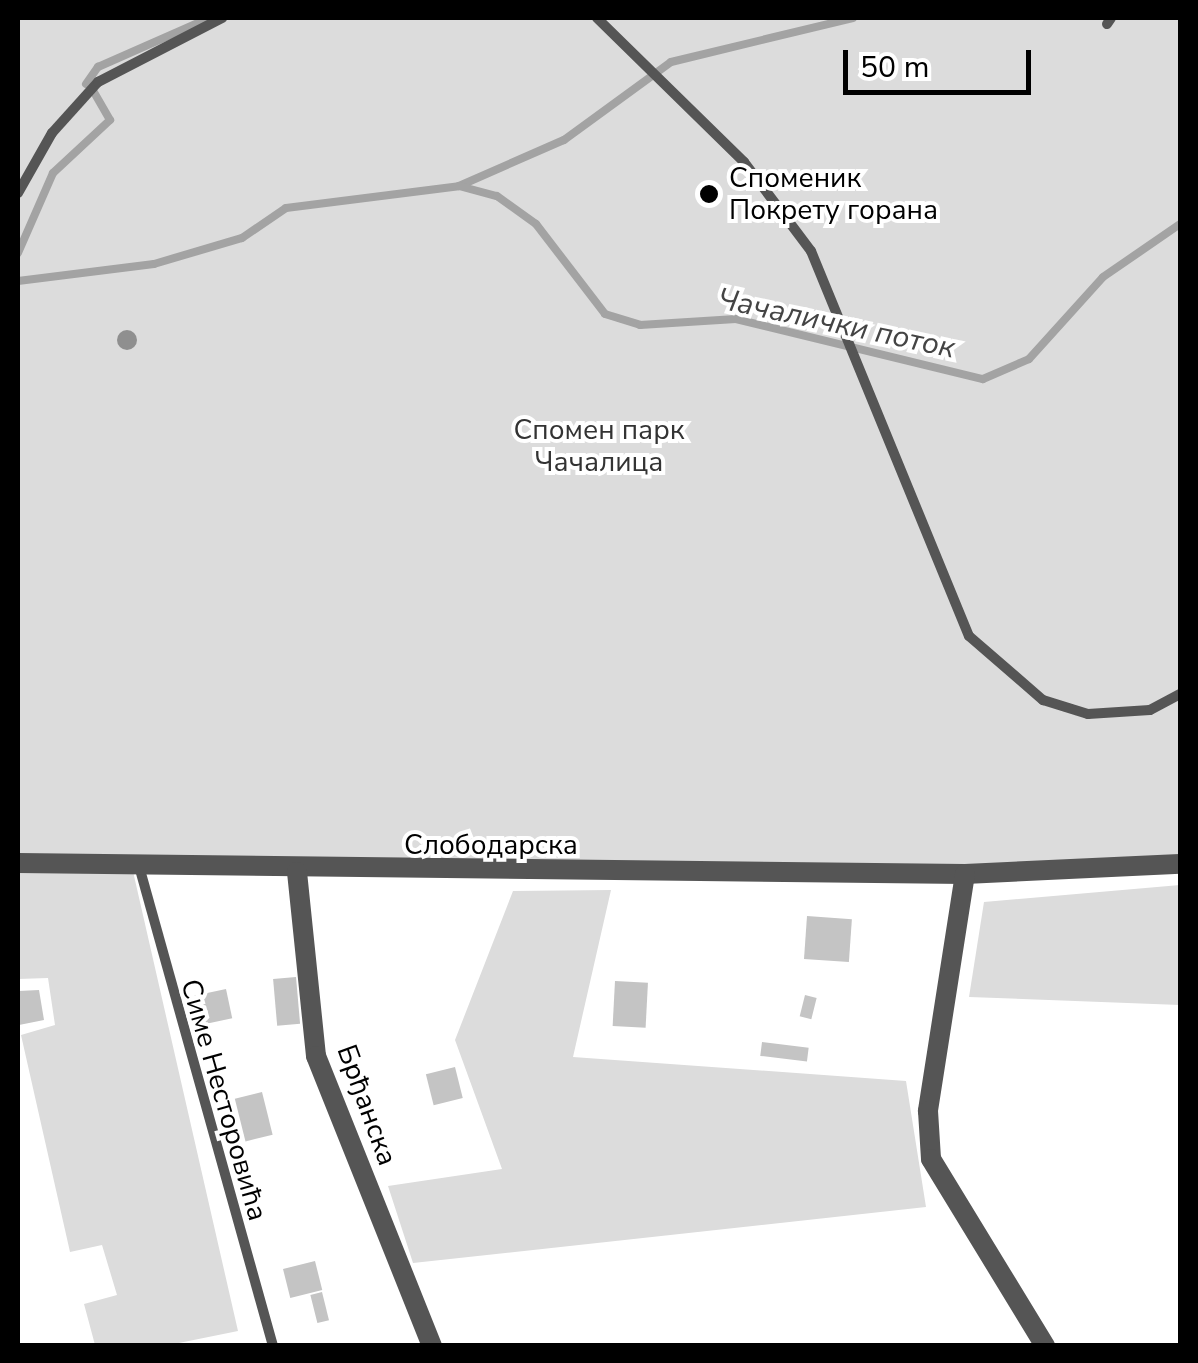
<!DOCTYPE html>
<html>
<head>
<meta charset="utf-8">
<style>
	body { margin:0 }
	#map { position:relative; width:1198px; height:1363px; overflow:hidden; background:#fff; font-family:"Nunito Sans",sans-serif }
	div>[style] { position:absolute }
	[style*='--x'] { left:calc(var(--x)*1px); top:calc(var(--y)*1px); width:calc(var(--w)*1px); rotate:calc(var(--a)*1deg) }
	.green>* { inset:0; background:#dcdcdc }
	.stream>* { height:8px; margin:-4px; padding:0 4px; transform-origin:4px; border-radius:4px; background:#a3a3a3 }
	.building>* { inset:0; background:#c4c4c4; transform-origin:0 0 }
	.lane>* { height:10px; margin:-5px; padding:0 5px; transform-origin:5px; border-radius:5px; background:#555 }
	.street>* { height:20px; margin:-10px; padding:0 10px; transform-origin:10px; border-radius:10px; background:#555 }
	.trees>* { width:20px; height:20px; margin:-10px; border-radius:50%; background:#8f8f8f }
	.dots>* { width:28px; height:28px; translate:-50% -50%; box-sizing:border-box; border:5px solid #fff; border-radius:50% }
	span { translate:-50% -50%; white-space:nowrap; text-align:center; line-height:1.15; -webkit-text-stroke:8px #fff; paint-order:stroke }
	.poi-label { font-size:28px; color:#000 }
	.left { translate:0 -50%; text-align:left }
	.park-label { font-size:28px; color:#333 }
	.street-label { font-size:28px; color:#000 }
	.water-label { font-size:30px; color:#444; font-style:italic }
	.frame { position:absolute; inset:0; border:20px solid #000; pointer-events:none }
	.scale { position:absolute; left:843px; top:50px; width:188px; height:45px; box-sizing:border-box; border:5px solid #000; border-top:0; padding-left:12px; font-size:30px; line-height:35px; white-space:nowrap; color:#000; -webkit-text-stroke:8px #fff; paint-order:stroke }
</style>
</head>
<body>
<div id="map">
	<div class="green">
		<div style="clip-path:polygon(18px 18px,1180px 18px,1180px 864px,132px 867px,238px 1331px,169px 1345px,95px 1345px,84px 1304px,117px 1295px,102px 1245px,70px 1252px,21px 1035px,55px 1025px,48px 978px,18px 979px)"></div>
		<div style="clip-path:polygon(1180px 885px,1180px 1005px,969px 997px,984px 902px)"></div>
		<div style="clip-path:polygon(611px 890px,573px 1057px,906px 1081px,926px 1207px,413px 1263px,388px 1186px,502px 1169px,455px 1040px,513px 891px)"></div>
	</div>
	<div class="stream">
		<div style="--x:86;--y:84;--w:21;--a:-55"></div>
		<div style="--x:98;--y:67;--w:121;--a:-23.8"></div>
		<div style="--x:459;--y:186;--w:115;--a:-23.7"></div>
		<div style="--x:564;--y:140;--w:132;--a:-36.1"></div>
		<div style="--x:671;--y:62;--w:187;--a:-13.6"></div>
		<div style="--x:18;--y:253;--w:87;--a:-66.4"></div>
		<div style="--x:53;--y:173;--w:78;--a:-42.9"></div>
		<div style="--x:110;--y:120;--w:32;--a:-120"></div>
		<div style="--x:18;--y:281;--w:137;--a:-7.1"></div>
		<div style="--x:154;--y:264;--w:92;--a:-16.5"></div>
		<div style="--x:242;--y:238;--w:53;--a:-34.3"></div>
		<div style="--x:286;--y:208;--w:174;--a:-7.2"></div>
		<div style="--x:459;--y:186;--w:39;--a:15"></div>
		<div style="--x:497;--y:196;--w:48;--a:35.7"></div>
		<div style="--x:536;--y:224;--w:113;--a:52.5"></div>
		<div style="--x:605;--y:314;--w:37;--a:17"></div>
		<div style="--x:640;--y:325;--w:96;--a:-3.6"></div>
		<div style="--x:736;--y:319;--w:254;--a:13.7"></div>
		<div style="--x:983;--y:379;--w:50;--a:-23.5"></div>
		<div style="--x:1029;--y:359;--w:110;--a:-47.9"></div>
		<div style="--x:1103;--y:277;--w:93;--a:-34.5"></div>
	</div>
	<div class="building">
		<div style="left:807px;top:916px;width:45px;height:43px;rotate:4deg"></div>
		<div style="left:296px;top:977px;width:47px;height:23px;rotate:85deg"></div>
		<div style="left:615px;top:981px;width:33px;height:45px;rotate:3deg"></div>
		<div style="left:226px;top:989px;width:30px;height:36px;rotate:78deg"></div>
		<div style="clip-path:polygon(39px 990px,44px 1020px,19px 1025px,18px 991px)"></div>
		<div style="left:805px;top:995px;width:12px;height:22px;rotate:14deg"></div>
		<div style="left:762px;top:1042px;width:47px;height:14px;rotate:7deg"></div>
		<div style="left:455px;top:1067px;width:32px;height:30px;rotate:76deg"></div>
		<div style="left:262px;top:1092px;width:44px;height:28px;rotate:76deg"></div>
		<div style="left:315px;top:1261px;width:30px;height:33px;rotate:76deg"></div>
		<div style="left:322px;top:1292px;width:29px;height:12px;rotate:76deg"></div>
	</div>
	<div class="lane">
		<div style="--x:597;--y:18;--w:206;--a:44.4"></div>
		<div style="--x:744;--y:162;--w:111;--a:53"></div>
		<div style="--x:811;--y:251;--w:416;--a:67.7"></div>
		<div style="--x:969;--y:636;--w:98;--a:40.9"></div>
		<div style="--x:1043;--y:700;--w:47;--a:17.3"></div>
		<div style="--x:1088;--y:714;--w:62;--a:-3.7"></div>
		<div style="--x:1150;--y:710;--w:34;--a:-28"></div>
		<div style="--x:1107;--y:24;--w:7;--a:-56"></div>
		<div style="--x:18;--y:193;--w:69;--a:-60.5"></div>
		<div style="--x:52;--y:133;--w:69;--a:-48"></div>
		<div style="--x:98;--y:82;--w:140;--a:-27.3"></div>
		<div style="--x:139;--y:866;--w:498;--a:74.4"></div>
	</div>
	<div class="street">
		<div style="--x:18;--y:863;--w:947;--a:0.67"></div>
		<div style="--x:965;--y:874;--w:215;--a:-2.7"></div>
		<div style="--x:297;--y:872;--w:185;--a:84.1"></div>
		<div style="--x:316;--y:1056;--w:312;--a:68.2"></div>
		<div style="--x:965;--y:874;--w:240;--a:98.9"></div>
		<div style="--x:928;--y:1111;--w:48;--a:86.4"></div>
		<div style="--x:931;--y:1159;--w:219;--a:58.6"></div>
	</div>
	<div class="trees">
		<div style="left:127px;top:340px"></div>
	</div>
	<div class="dots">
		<div style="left:709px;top:194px;background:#000"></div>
	</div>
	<div class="poi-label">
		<span class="left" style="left:729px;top:194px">Споменик<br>Покрету горана</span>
	</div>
	<div class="park-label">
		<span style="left:599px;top:446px">Спомен парк<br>Чачалица</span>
	</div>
	<div class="street-label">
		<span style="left:491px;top:845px">Слободарска</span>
		<span style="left:224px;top:1100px;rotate:74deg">Симе Несторовића</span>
		<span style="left:367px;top:1105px;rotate:70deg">Брђанска</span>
	</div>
	<div class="water-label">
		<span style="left:836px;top:324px;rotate:12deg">Чачалички поток</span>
	</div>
	<div class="frame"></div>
	<div class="scale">50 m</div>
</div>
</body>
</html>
